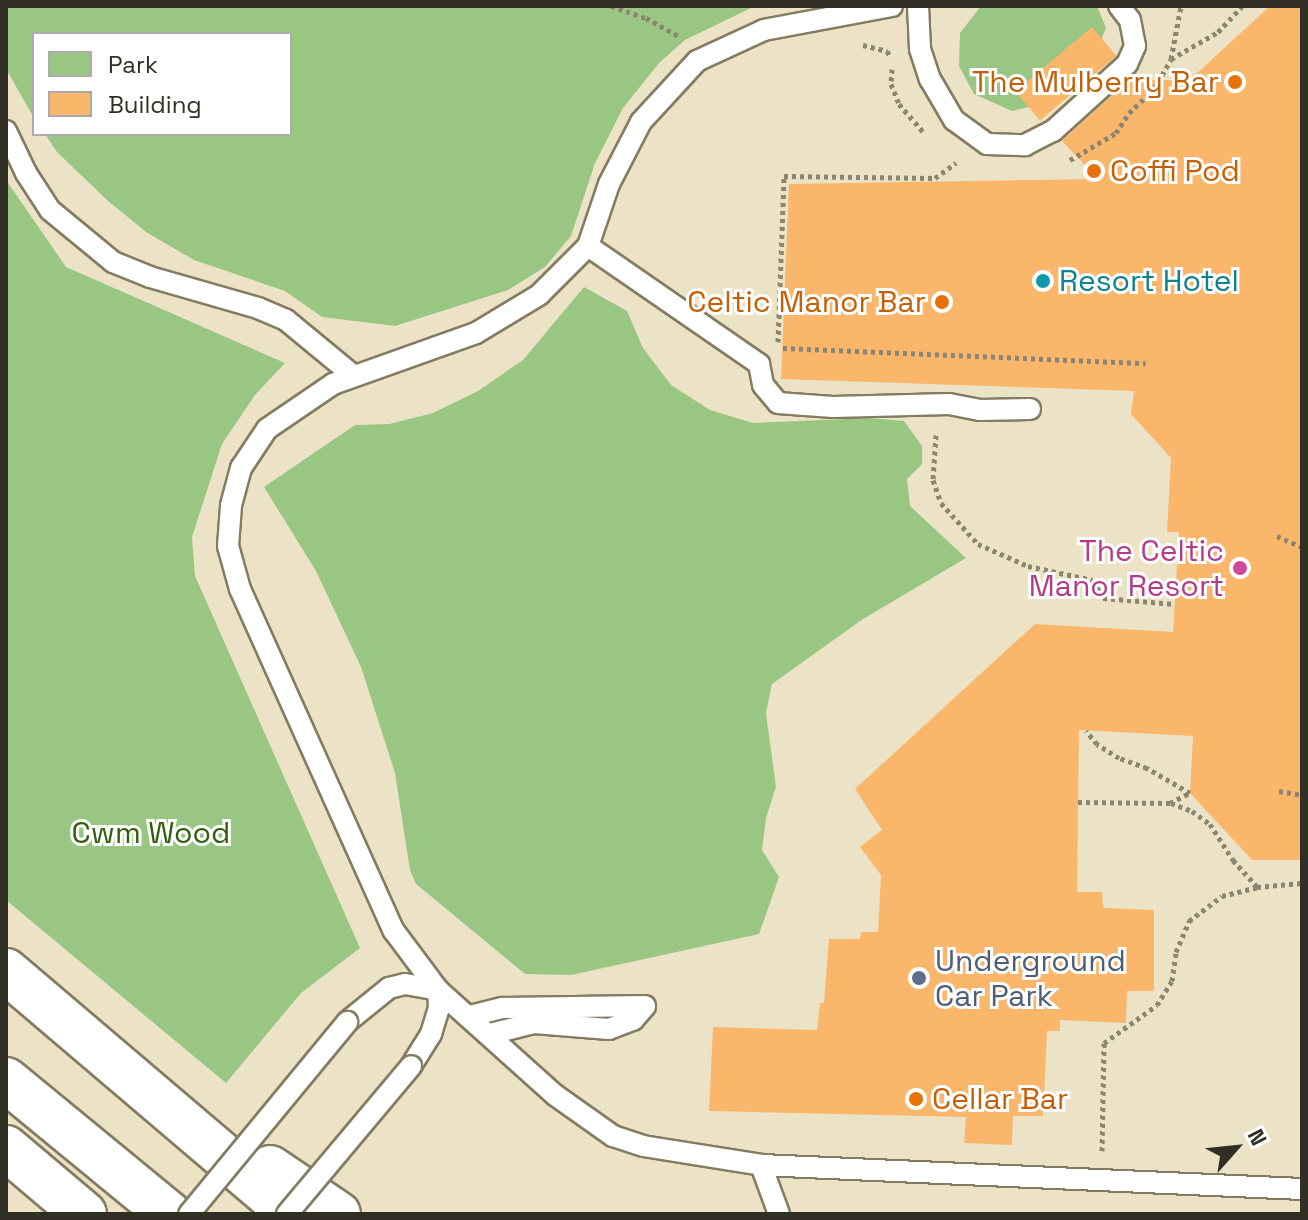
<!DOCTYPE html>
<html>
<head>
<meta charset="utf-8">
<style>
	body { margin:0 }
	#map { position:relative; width:1308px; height:1220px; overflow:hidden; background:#ece3c6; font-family:"Space Grotesk",sans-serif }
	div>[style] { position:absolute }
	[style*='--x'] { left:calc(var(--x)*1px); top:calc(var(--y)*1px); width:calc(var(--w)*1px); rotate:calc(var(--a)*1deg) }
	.green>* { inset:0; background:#99c683 }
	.building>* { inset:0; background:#fab66a; transform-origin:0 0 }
	.path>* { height:5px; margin-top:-2.5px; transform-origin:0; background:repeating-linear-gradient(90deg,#8b8571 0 4px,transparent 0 8px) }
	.roads { filter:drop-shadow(2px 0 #847c62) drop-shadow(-2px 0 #847c62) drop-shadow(0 2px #847c62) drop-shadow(0 -2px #847c62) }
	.service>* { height:20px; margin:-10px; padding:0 10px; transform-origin:10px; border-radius:10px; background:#fff }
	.motorway>* { height:44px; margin:-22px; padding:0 22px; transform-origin:22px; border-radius:22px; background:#fff }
	.bridges { filter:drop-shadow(2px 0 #847c62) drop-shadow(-2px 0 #847c62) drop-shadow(0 2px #847c62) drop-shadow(0 -2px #847c62) }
	.service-bridge>* { height:20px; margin:-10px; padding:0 10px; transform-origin:10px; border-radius:10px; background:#fff }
	.dots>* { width:22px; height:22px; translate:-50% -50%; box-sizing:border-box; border:4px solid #fff; border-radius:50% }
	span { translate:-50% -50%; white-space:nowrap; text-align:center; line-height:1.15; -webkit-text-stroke:6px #fff; paint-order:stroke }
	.food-label { font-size:30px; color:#c56008 }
	.right { translate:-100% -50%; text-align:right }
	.left { translate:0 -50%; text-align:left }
	.culture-label { font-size:30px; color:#0d838f }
	.hotel-label { font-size:30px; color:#b23c85 }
	.park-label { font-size:30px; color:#30600c }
	.service-label { font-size:30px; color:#4e5e75 }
	.frame { position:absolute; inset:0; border:8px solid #312e23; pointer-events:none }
	.legend { position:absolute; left:32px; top:32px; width:260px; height:104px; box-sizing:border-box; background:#fff; border:2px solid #adaba7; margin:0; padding:10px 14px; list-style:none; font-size:24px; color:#312e23 }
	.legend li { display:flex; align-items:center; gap:16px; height:40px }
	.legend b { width:40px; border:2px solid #adaba7 }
	.north { position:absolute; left:1196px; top:1108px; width:80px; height:80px; -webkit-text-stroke:6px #fff; paint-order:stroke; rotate:63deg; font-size:22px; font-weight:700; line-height:32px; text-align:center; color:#312e23 }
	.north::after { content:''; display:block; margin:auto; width:28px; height:36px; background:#312e23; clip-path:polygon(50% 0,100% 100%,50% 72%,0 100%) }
</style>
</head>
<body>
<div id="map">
	<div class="green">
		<div style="clip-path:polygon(6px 6px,755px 6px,685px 40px,659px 63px,623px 108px,595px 163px,571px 236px,545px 267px,508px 290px,395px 326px,322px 317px,285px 291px,194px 260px,146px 232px,107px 200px,57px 152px,45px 134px,290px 134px,290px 34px,34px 34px,34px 118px,6px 69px)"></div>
		<div style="clip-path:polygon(981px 6px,1097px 6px,1106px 28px,1097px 49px,1034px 106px,1012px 111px,974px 94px,959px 66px,960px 33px)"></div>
		<div style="clip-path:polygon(6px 180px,66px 267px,285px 363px,255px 395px,222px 444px,192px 537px,195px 576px,360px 948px,301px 993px,226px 1083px,6px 900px)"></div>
		<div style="clip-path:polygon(584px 287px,627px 311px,643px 348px,671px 385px,710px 410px,753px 423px,870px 418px,904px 421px,922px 446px,922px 464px,907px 479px,910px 506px,966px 558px,863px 619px,772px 684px,766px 713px,776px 787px,766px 818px,762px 850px,779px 877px,759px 934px,571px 975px,525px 974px,416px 884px,410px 870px,395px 773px,361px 667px,316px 571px,264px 487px,355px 425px,389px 424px,433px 413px,478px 391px,523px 360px)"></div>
	</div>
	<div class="building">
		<div style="clip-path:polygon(1270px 6px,1302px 6px,1302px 860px,1252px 860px,1190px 793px,1193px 736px,1079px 730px,1077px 892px,1102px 892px,1103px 908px,1154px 910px,1154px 991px,1127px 991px,1126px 1023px,1060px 1020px,1060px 1031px,1047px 1031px,1043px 1116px,1013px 1116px,1012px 1145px,964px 1143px,966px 1117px,709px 1111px,713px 1027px,817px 1030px,820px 1003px,824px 1003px,829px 939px,860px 939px,861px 932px,878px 932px,881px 875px,860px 847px,882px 830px,855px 789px,1035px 624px,1173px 632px,1179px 532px,1167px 532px,1171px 458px,1131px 414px,1134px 391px,781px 379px,789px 184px,1098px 179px,1062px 141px,1135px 74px,1141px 80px,1174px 80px,1196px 74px)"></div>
		<div style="left:1092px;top:27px;width:38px;height:100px;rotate:50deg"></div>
	</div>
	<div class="path">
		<div style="--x:611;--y:6;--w:37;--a:19"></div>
		<div style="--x:646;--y:18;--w:38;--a:29"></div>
		<div style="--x:863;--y:45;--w:25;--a:14"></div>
		<div style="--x:887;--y:51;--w:6;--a:59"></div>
		<div style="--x:1171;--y:59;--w:54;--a:-29.9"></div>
		<div style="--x:1218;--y:32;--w:35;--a:-47"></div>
		<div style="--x:892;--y:69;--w:15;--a:94"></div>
		<div style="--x:891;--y:84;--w:22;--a:68"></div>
		<div style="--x:899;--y:104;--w:37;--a:49"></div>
		<div style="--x:1070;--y:160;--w:53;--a:-30.4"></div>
		<div style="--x:1116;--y:133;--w:24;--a:-57"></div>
		<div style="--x:1129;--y:113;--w:35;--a:-44"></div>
		<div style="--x:1154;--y:89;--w:34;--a:-60"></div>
		<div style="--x:1171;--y:59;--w:54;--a:-79.3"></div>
		<div style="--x:778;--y:342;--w:166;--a:-87.9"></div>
		<div style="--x:784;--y:176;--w:151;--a:0.8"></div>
		<div style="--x:935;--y:178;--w:26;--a:-36"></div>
		<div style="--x:783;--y:348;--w:363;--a:2.4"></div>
		<div style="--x:936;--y:435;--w:45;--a:93.8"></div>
		<div style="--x:933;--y:480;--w:24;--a:71"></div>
		<div style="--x:941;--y:503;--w:55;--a:47.9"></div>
		<div style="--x:978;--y:544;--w:55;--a:23.7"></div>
		<div style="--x:1028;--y:566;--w:66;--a:12.2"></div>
		<div style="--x:1093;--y:580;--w:21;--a:61"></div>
		<div style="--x:1103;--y:598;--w:72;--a:4.8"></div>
		<div style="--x:1277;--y:536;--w:27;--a:24"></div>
		<div style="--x:1279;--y:791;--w:23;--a:10"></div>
		<div style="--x:1078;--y:802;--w:92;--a:0.6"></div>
		<div style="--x:1170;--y:803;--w:22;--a:-27"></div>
		<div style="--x:1190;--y:793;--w:50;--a:-149.8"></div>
		<div style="--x:1147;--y:768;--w:30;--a:-160"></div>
		<div style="--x:1119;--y:758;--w:26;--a:-148"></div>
		<div style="--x:1097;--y:744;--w:17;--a:-130"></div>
		<div style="--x:1171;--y:803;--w:22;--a:21"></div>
		<div style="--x:1192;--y:811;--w:22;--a:36"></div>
		<div style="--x:1210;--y:824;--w:43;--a:57.4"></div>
		<div style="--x:1233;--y:860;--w:36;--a:48"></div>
		<div style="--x:1102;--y:1151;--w:108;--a:-88.9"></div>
		<div style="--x:1104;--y:1043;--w:65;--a:-35.6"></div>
		<div style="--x:1157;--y:1005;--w:28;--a:-58"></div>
		<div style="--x:1172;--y:981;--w:29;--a:-82"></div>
		<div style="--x:1176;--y:952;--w:34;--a:-67"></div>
		<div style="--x:1189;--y:921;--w:41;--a:-37.1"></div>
		<div style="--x:1222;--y:896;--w:36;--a:-14"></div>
		<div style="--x:1257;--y:887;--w:45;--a:-5.1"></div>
	</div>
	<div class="roads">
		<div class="service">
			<div style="--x:892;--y:6;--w:130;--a:169.4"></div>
			<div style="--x:764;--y:30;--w:74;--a:155.2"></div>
			<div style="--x:697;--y:61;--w:83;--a:132.6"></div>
			<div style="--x:641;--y:122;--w:70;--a:117.3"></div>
			<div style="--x:609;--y:184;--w:65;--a:108.7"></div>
			<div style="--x:588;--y:246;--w:69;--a:135"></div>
			<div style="--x:539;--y:295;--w:74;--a:148.9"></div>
			<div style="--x:476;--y:333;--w:152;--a:160.4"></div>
			<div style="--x:333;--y:384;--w:80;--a:145.7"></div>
			<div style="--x:267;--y:429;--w:47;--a:123.7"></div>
			<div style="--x:241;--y:468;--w:39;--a:105"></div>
			<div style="--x:231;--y:506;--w:40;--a:94.3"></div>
			<div style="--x:228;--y:546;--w:45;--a:74.4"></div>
			<div style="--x:240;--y:589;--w:375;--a:65.8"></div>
			<div style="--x:394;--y:931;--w:74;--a:53.3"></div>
			<div style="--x:438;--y:990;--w:157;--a:41.9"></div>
			<div style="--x:555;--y:1095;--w:71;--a:35.3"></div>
			<div style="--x:613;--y:1136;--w:32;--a:18"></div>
			<div style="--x:643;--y:1146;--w:120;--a:9.1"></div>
			<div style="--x:761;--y:1165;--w:542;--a:2.54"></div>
			<div style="--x:918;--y:6;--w:43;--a:87.3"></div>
			<div style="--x:920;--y:49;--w:32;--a:72"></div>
			<div style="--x:930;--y:79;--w:48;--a:59.7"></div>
			<div style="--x:954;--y:120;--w:41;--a:36"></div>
			<div style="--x:987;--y:144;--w:38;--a:2"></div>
			<div style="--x:1025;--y:145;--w:31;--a:-27"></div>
			<div style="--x:1053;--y:131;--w:100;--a:-42.2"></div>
			<div style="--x:1127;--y:64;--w:20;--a:-66"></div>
			<div style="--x:1135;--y:46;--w:26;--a:-101"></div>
			<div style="--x:1130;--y:20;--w:18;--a:-128"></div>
			<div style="--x:6;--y:131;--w:47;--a:64.5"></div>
			<div style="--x:26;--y:173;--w:44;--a:57"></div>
			<div style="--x:50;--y:210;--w:82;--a:39.5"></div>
			<div style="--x:113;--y:262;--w:40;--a:22"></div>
			<div style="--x:150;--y:277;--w:112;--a:16"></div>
			<div style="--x:258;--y:308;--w:30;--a:23"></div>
			<div style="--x:286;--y:320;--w:88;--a:39.5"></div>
			<div style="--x:588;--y:246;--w:208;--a:34.6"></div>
			<div style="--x:759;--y:364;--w:21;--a:79"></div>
			<div style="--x:763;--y:385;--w:23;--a:50"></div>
			<div style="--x:778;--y:403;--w:55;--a:4.2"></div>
			<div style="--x:833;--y:407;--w:116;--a:-1.5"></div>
			<div style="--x:949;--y:404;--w:32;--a:11"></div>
			<div style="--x:980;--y:410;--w:50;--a:-1.1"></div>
			<div style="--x:470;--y:1016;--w:34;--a:-14"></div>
			<div style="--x:503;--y:1008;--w:142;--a:-0.8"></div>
			<div style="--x:347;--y:1022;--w:54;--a:-39"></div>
			<div style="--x:389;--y:988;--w:16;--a:-14"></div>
			<div style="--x:405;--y:984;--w:34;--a:10"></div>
			<div style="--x:490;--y:1034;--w:45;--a:-14"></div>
			<div style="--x:534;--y:1023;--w:75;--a:4.6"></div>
			<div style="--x:609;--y:1029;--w:26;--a:-21"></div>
			<div style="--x:633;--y:1020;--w:18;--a:-49"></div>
			<div style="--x:411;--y:1066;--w:38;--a:-58"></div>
			<div style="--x:431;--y:1034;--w:27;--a:-73"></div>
			<div style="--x:439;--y:1008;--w:18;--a:-93"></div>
			<div style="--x:761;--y:1165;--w:52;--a:69.8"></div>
		</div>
		<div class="motorway">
			<div style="--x:6;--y:971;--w:375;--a:40.4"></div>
			<div style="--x:6;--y:1080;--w:211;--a:39.4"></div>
			<div style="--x:6;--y:1148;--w:102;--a:40.2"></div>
			<div style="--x:270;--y:1168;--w:82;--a:34.1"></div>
		</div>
	</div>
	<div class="bridges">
		<div class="service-bridge">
			<div style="--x:189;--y:1214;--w:249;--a:-50.5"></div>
			<div style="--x:287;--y:1214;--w:193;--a:-50"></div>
		</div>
	</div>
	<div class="dots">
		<div style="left:1235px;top:82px;background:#e8710a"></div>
		<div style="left:1094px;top:171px;background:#e8710a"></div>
		<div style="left:1043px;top:281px;background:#0f9aa8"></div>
		<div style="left:942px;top:302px;background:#e8710a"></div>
		<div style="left:1240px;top:568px;background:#d1479c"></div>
		<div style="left:919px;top:978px;background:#5c6f8a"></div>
		<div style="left:916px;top:1099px;background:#e8710a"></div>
	</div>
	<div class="food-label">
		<span class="right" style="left:1219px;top:82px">The Mulberry Bar</span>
		<span class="left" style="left:1110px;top:171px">Coffi Pod</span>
		<span class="right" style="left:926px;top:302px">Celtic Manor Bar</span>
		<span class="left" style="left:932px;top:1099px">Cellar Bar</span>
	</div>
	<div class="culture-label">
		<span class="left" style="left:1059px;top:281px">Resort Hotel</span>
	</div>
	<div class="hotel-label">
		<span class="right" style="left:1224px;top:568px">The Celtic<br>Manor Resort</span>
	</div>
	<div class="park-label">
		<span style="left:151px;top:833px">Cwm Wood</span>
	</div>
	<div class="service-label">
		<span class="left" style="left:935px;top:978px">Underground<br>Car Park</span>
	</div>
	<div class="frame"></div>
	<ul class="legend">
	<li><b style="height:22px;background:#99c683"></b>Park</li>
	<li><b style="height:22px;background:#fab66a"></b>Building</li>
	</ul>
	<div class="north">N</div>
</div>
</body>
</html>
